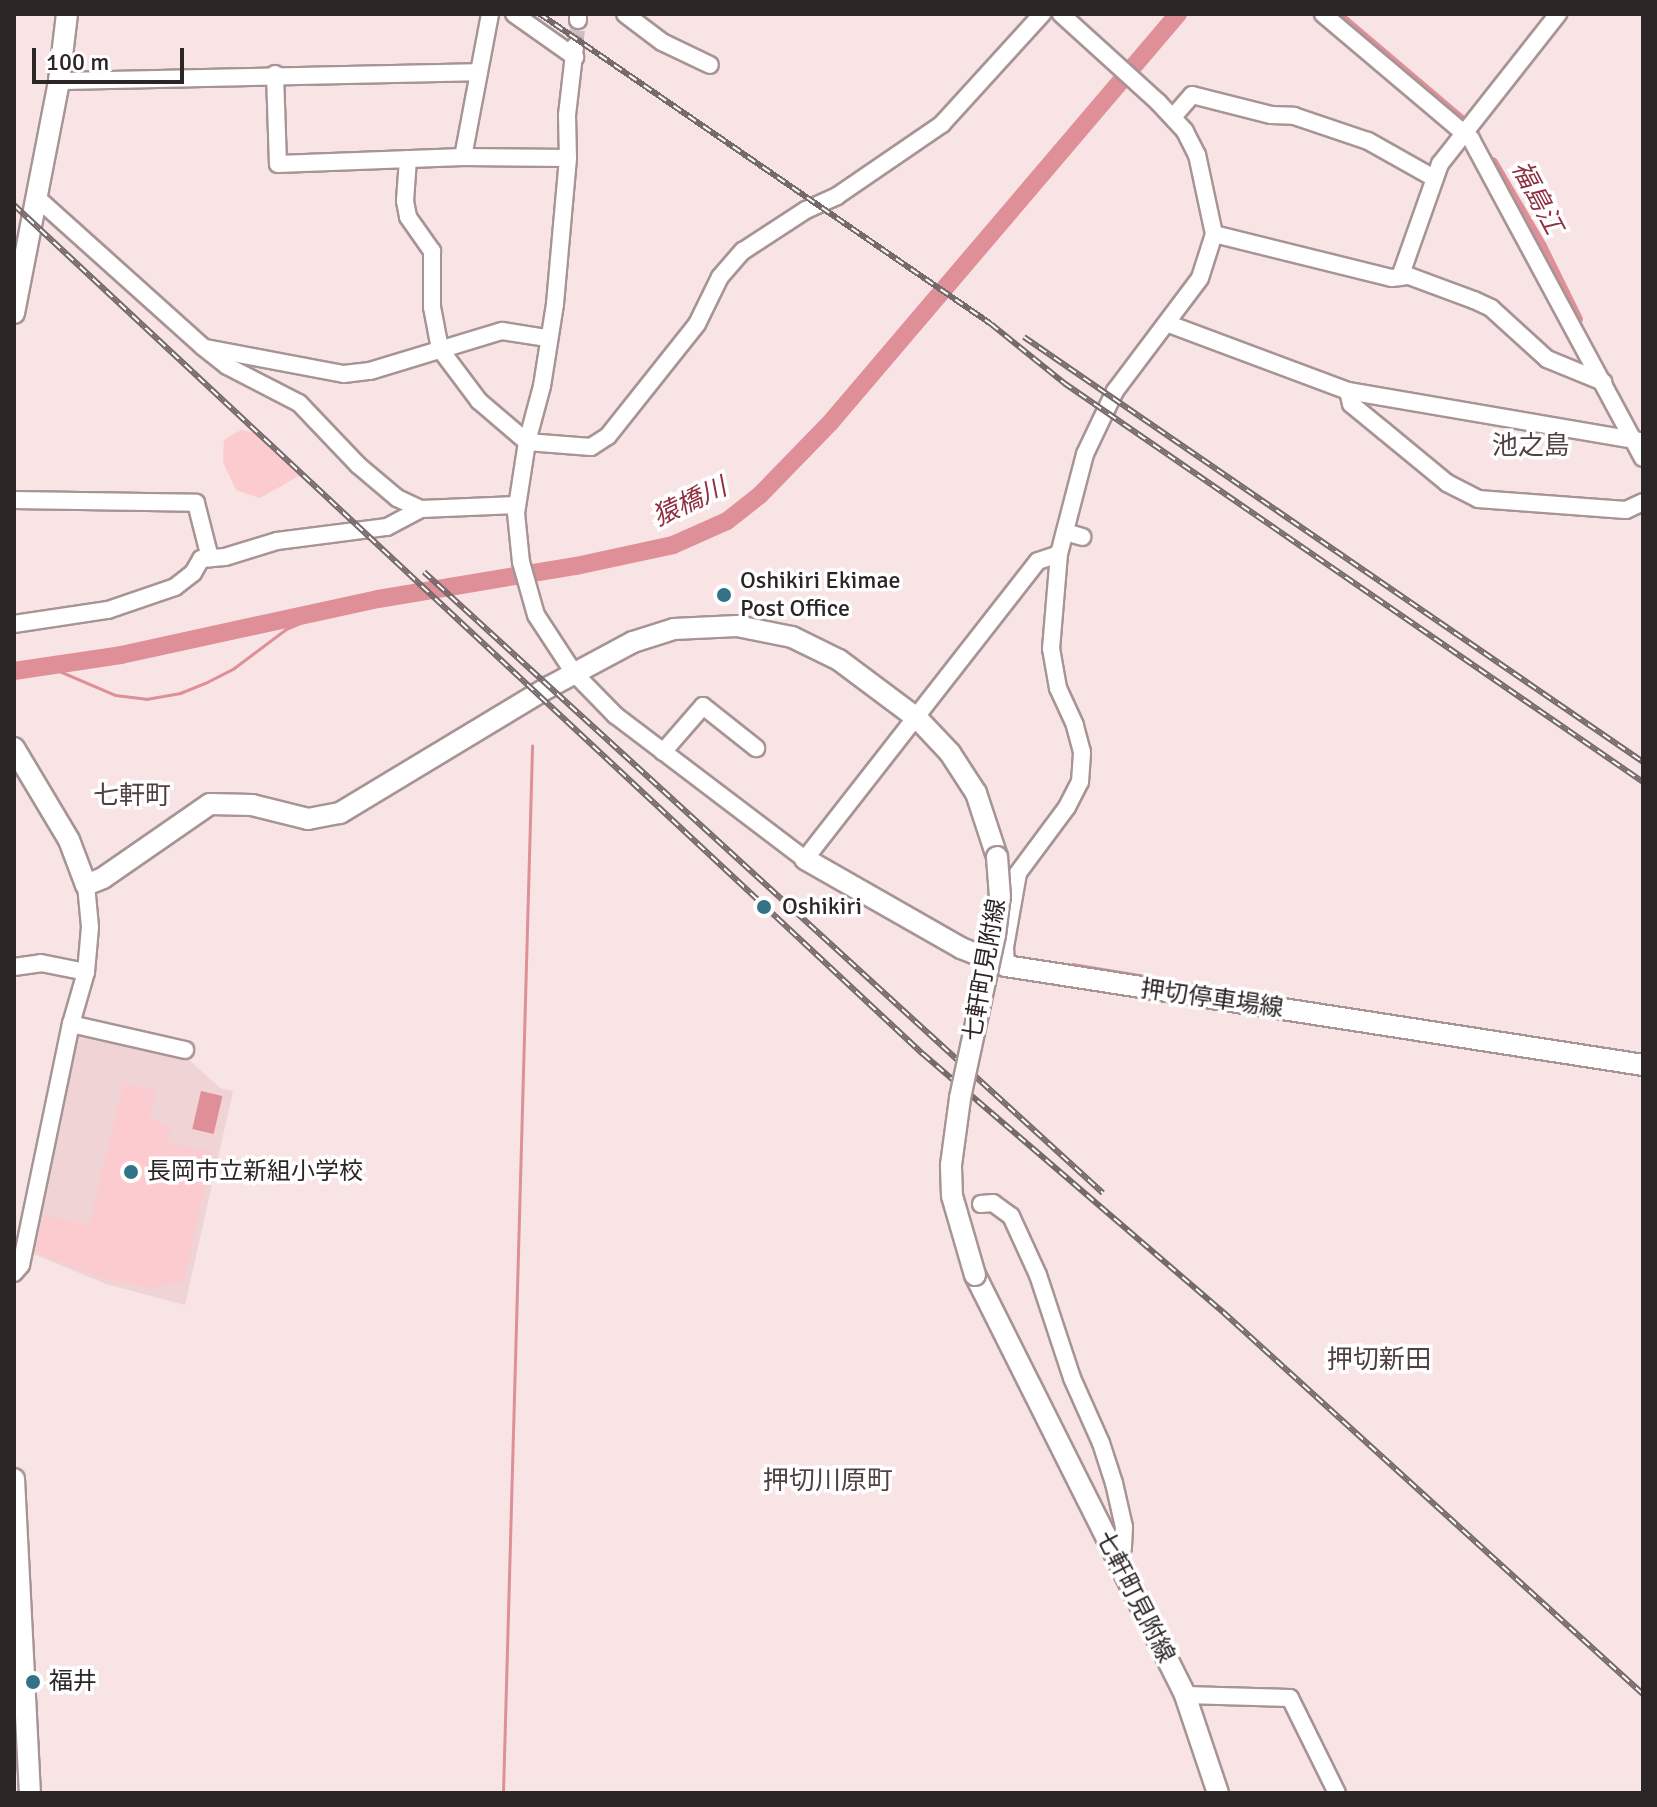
<!DOCTYPE html>
<html>
<head>
<meta charset="utf-8">
<style>
	body { margin:0 }
	#map { position:relative; width:1657px; height:1807px; overflow:hidden; background:#f8e4e5; font-family:Signika,"Noto Sans JP",sans-serif }
	div>[style] { position:absolute }
	[style*='--x'] { left:calc(var(--x)*1px); top:calc(var(--y)*1px); width:calc(var(--w)*1px); rotate:calc(var(--a)*1deg) }
	.built>* { inset:0; background:#efd3d5 }
	.green>* { inset:0; background:#fbcbcf }
	.water>* { inset:0; background:#df8f97; transform-origin:0 0 }
	.stream>* { height:3px; margin:-1.5px; padding:0 1.5px; transform-origin:1.5px; border-radius:1.5px; background:#df8f97 }
	.canal>* { height:11px; margin:-5.5px; padding:0 5.5px; transform-origin:5.5px; border-radius:5.5px; background:#df8f97 }
	.river>* { height:18px; margin:-9px; padding:0 9px; transform-origin:9px; border-radius:9px; background:#df8f97 }
	.minor-tunnel>* { height:16px; margin-top:-8px; transform-origin:0; background:repeating-linear-gradient(90deg,#cfbebf 0 16px,transparent 0 24px) }
	.roads { filter:drop-shadow(2px 0 #a79495) drop-shadow(-2px 0 #a79495) drop-shadow(0 2px #a79495) drop-shadow(0 -2px #a79495) }
	.minor>* { height:16px; margin:-8px; padding:0 8px; transform-origin:8px; border-radius:8px; background:#fff }
	.major>* { height:20px; margin:-10px; padding:0 10px; transform-origin:10px; border-radius:10px; background:#fff }
	.rail>* { height:6px; margin-top:-3px; transform-origin:0; background:repeating-linear-gradient(90deg,#fff 0 9px,#75696a 0 18px); box-sizing:border-box; border-block:2px solid #75696a }
	.bridges { filter:drop-shadow(2px 0 #a79495) drop-shadow(-2px 0 #a79495) drop-shadow(0 2px #a79495) drop-shadow(0 -2px #a79495) }
	.major-bridge>* { height:20px; margin:-10px; padding:0 10px; transform-origin:10px; border-radius:10px; background:#fff }
	.dots>* { width:22px; height:22px; translate:-50% -50%; box-sizing:border-box; border:4px solid #fff; border-radius:50% }
	span { translate:-50% -50%; white-space:nowrap; text-align:center; line-height:1.15; -webkit-text-stroke:7px #fff; paint-order:stroke }
	.poi-label { font-size:24px; color:#2c2526 }
	.left { translate:0 -50%; text-align:left }
	.street-label { font-size:24px; color:#2c2526 }
	.water-label { font-size:26px; color:#8f3041; font-style:italic }
	.neighbourhood-label { font-size:26px; color:#514142 }
	.frame { position:absolute; inset:0; border:16px solid #2c2526; pointer-events:none }
	.scale { position:absolute; left:32px; top:48px; width:152px; height:36px; box-sizing:border-box; border:4px solid #2c2526; border-top:0; padding-left:10px; font-size:24px; line-height:28px; white-space:nowrap; color:#2c2526; -webkit-text-stroke:6px #fff; paint-order:stroke }
</style>
</head>
<body>
<div id="map">
	<div class="built">
		<div style="clip-path:polygon(75px 1030px,181px 1053px,220px 1088px,233px 1091px,185px 1305px,106px 1284px,31px 1253px)"></div>
	</div>
	<div class="green">
		<div style="clip-path:polygon(241px 430px,253px 432px,299px 476px,260px 498px,236px 490px,223px 462px,224px 440px)"></div>
		<div style="clip-path:polygon(124px 1083px,156px 1091px,149px 1118px,171px 1127px,167px 1143px,212px 1152px,184px 1282px,153px 1288px,106px 1280px,35px 1252px,43px 1215px,89px 1226px)"></div>
	</div>
	<div class="water">
		<div style="left:201px;top:1091px;width:22px;height:39px;rotate:13deg"></div>
	</div>
	<div class="stream">
		<div style="--x:45;--y:665;--w:76;--a:23.2"></div>
		<div style="--x:115;--y:695;--w:31;--a:7"></div>
		<div style="--x:146;--y:699;--w:35;--a:-10"></div>
		<div style="--x:180;--y:693;--w:29;--a:-22"></div>
		<div style="--x:207;--y:682;--w:30;--a:-27"></div>
		<div style="--x:234;--y:668;--w:65;--a:-36.9"></div>
		<div style="--x:286;--y:629;--w:48;--a:-23.4"></div>
		<div style="--x:1072;--y:964;--w:292;--a:9.3"></div>
		<div style="--x:1419;--y:1020;--w:108;--a:9"></div>
		<div style="--x:503;--y:1793;--w:1048;--a:-88.41"></div>
	</div>
	<div class="canal">
		<div style="--x:1336;--y:14;--w:180;--a:40.3"></div>
		<div style="--x:1492;--y:162;--w:97;--a:59.7"></div>
		<div style="--x:1541;--y:246;--w:81;--a:63.7"></div>
	</div>
	<div class="river">
		<div style="--x:14;--y:671;--w:108;--a:-8.5"></div>
		<div style="--x:121;--y:655;--w:263;--a:-12.3"></div>
		<div style="--x:378;--y:599;--w:201;--a:-9.5"></div>
		<div style="--x:576;--y:566;--w:99;--a:-12.2"></div>
		<div style="--x:673;--y:545;--w:59;--a:-24"></div>
		<div style="--x:727;--y:521;--w:42;--a:-38.2"></div>
		<div style="--x:760;--y:495;--w:100;--a:-45.8"></div>
		<div style="--x:830;--y:423;--w:537;--a:-49.61"></div>
	</div>
	<div class="minor-tunnel">
		<div style="--x:575;--y:46;--w:26;--a:-83"></div>
	</div>
	<div class="roads">
		<div class="minor">
			<div style="--x:514;--y:14;--w:75;--a:35.2"></div>
			<div style="--x:625;--y:14;--w:46;--a:37.1"></div>
			<div style="--x:662;--y:42;--w:53;--a:25.6"></div>
			<div style="--x:1323;--y:14;--w:194;--a:40.2"></div>
			<div style="--x:1471;--y:139;--w:362;--a:61.7"></div>
			<div style="--x:578;--y:20;--w:6;--a:-90"></div>
			<div style="--x:575;--y:46;--w:69;--a:96.6"></div>
			<div style="--x:567;--y:115;--w:43;--a:88.7"></div>
			<div style="--x:568;--y:158;--w:147;--a:95.1"></div>
			<div style="--x:555;--y:304;--w:83;--a:99"></div>
			<div style="--x:542;--y:386;--w:58;--a:105"></div>
			<div style="--x:527;--y:442;--w:72;--a:98.8"></div>
			<div style="--x:516;--y:513;--w:49;--a:84.2"></div>
			<div style="--x:521;--y:562;--w:55;--a:74.2"></div>
			<div style="--x:536;--y:615;--w:69;--a:56.8"></div>
			<div style="--x:574;--y:673;--w:59;--a:45.7"></div>
			<div style="--x:615;--y:715;--w:238;--a:37.2"></div>
			<div style="--x:805;--y:859;--w:378;--a:-52"></div>
			<div style="--x:1038;--y:561;--w:22;--a:-18"></div>
			<div style="--x:275;--y:74;--w:90;--a:88.1"></div>
			<div style="--x:278;--y:164;--w:185;--a:-2.2"></div>
			<div style="--x:463;--y:157;--w:105;--a:0.5"></div>
			<div style="--x:59;--y:81;--w:420;--a:-1.2"></div>
			<div style="--x:1173;--y:117;--w:29;--a:-49"></div>
			<div style="--x:1192;--y:95;--w:81;--a:14.2"></div>
			<div style="--x:1271;--y:115;--w:23;--a:2"></div>
			<div style="--x:1294;--y:116;--w:78;--a:18.7"></div>
			<div style="--x:1368;--y:141;--w:76;--a:29.3"></div>
			<div style="--x:463;--y:157;--w:146;--a:-79.3"></div>
			<div style="--x:408;--y:159;--w:42;--a:94.1"></div>
			<div style="--x:405;--y:201;--w:16;--a:79"></div>
			<div style="--x:408;--y:217;--w:42;--a:54.8"></div>
			<div style="--x:432;--y:251;--w:56;--a:90"></div>
			<div style="--x:432;--y:307;--w:43;--a:79.2"></div>
			<div style="--x:440;--y:349;--w:65;--a:53.1"></div>
			<div style="--x:479;--y:401;--w:63;--a:40.5"></div>
			<div style="--x:527;--y:442;--w:64;--a:4.5"></div>
			<div style="--x:591;--y:447;--w:20;--a:-33"></div>
			<div style="--x:608;--y:436;--w:143;--a:-51.5"></div>
			<div style="--x:697;--y:324;--w:52;--a:-63.9"></div>
			<div style="--x:720;--y:277;--w:35;--a:-49"></div>
			<div style="--x:743;--y:251;--w:75;--a:-33.1"></div>
			<div style="--x:806;--y:210;--w:34;--a:-24"></div>
			<div style="--x:837;--y:196;--w:127;--a:-34.4"></div>
			<div style="--x:942;--y:124;--w:149;--a:-47.7"></div>
			<div style="--x:36;--y:197;--w:224;--a:41.9"></div>
			<div style="--x:203;--y:347;--w:31;--a:38"></div>
			<div style="--x:227;--y:366;--w:81;--a:27.2"></div>
			<div style="--x:299;--y:403;--w:86;--a:46.4"></div>
			<div style="--x:358;--y:465;--w:51;--a:40.2"></div>
			<div style="--x:397;--y:498;--w:26;--a:25"></div>
			<div style="--x:421;--y:509;--w:96;--a:-2.4"></div>
			<div style="--x:1214;--y:234;--w:183;--a:13.9"></div>
			<div style="--x:1392;--y:278;--w:17;--a:-7"></div>
			<div style="--x:1409;--y:276;--w:69;--a:20.3"></div>
			<div style="--x:1474;--y:300;--w:19;--a:25"></div>
			<div style="--x:1491;--y:308;--w:76;--a:42.3"></div>
			<div style="--x:1547;--y:359;--w:61;--a:22.3"></div>
			<div style="--x:1400;--y:277;--w:120;--a:-70.5"></div>
			<div style="--x:1440;--y:164;--w:191;--a:-51.8"></div>
			<div style="--x:1169;--y:324;--w:191;--a:20.5"></div>
			<div style="--x:1348;--y:391;--w:297;--a:9.7"></div>
			<div style="--x:206;--y:348;--w:140;--a:10.7"></div>
			<div style="--x:344;--y:374;--w:26;--a:-7"></div>
			<div style="--x:370;--y:371;--w:138;--a:-16.9"></div>
			<div style="--x:502;--y:331;--w:46;--a:8.8"></div>
			<div style="--x:1348;--y:391;--w:13;--a:77"></div>
			<div style="--x:1351;--y:404;--w:43;--a:39.3"></div>
			<div style="--x:1384;--y:431;--w:82;--a:39.5"></div>
			<div style="--x:1447;--y:483;--w:35;--a:27"></div>
			<div style="--x:1478;--y:499;--w:148;--a:4.3"></div>
			<div style="--x:1626;--y:510;--w:19;--a:-25"></div>
			<div style="--x:14;--y:500;--w:182;--a:0.9"></div>
			<div style="--x:196;--y:503;--w:57;--a:75.7"></div>
			<div style="--x:1065;--y:532;--w:18;--a:16"></div>
			<div style="--x:14;--y:624;--w:95;--a:-8.5"></div>
			<div style="--x:108;--y:610;--w:71;--a:-18.9"></div>
			<div style="--x:175;--y:587;--w:23;--a:-38"></div>
			<div style="--x:193;--y:573;--w:16;--a:-60"></div>
			<div style="--x:201;--y:559;--w:24;--a:-5"></div>
			<div style="--x:225;--y:557;--w:54;--a:-17.1"></div>
			<div style="--x:277;--y:541;--w:111;--a:-7.3"></div>
			<div style="--x:387;--y:527;--w:38;--a:-28"></div>
			<div style="--x:663;--y:752;--w:61;--a:-49"></div>
			<div style="--x:703;--y:706;--w:68;--a:38.4"></div>
			<div style="--x:1006;--y:966;--w:19;--a:-93"></div>
			<div style="--x:1005;--y:947;--w:75;--a:-80"></div>
			<div style="--x:1018;--y:873;--w:82;--a:-53.4"></div>
			<div style="--x:1067;--y:807;--w:28;--a:-63"></div>
			<div style="--x:1080;--y:782;--w:30;--a:-86"></div>
			<div style="--x:1082;--y:752;--w:28;--a:-105"></div>
			<div style="--x:1075;--y:725;--w:41;--a:-114.7"></div>
			<div style="--x:1058;--y:688;--w:40;--a:-100"></div>
			<div style="--x:1051;--y:649;--w:95;--a:-85.2"></div>
			<div style="--x:1059;--y:554;--w:103;--a:-75.4"></div>
			<div style="--x:1085;--y:454;--w:70;--a:-64.5"></div>
			<div style="--x:1115;--y:391;--w:141;--a:-53"></div>
			<div style="--x:1200;--y:278;--w:46;--a:-72.3"></div>
			<div style="--x:1214;--y:234;--w:81;--a:-102.1"></div>
			<div style="--x:1197;--y:155;--w:27;--a:-117"></div>
			<div style="--x:1185;--y:131;--w:40;--a:-133"></div>
			<div style="--x:1158;--y:102;--w:131;--a:-137.8"></div>
			<div style="--x:14;--y:967;--w:27;--a:-8"></div>
			<div style="--x:41;--y:963;--w:46;--a:11.3"></div>
			<div style="--x:71;--y:1024;--w:117;--a:12.8"></div>
			<div style="--x:981;--y:1204;--w:12;--a:-5"></div>
			<div style="--x:993;--y:1203;--w:22;--a:36"></div>
			<div style="--x:1011;--y:1216;--w:65;--a:65.4"></div>
			<div style="--x:1038;--y:1275;--w:108;--a:71.7"></div>
			<div style="--x:1072;--y:1378;--w:71;--a:66"></div>
			<div style="--x:1101;--y:1443;--w:42;--a:72"></div>
			<div style="--x:1114;--y:1483;--w:45;--a:77.2"></div>
			<div style="--x:1124;--y:1527;--w:20;--a:93"></div>
			<div style="--x:1123;--y:1547;--w:12;--a:132"></div>
			<div style="--x:14;--y:1273;--w:11;--a:-49"></div>
			<div style="--x:21;--y:1265;--w:246;--a:-78.3"></div>
			<div style="--x:71;--y:1024;--w:54;--a:-73.9"></div>
			<div style="--x:86;--y:972;--w:45;--a:-84.9"></div>
			<div style="--x:90;--y:927;--w:42;--a:-95.4"></div>
			<div style="--x:1185;--y:1695;--w:105;--a:1.6"></div>
			<div style="--x:1290;--y:1698;--w:106;--a:63.7"></div>
		</div>
		<div class="major">
			<div style="--x:14;--y:313;--w:236;--a:-79"></div>
			<div style="--x:59;--y:81;--w:67;--a:-83.2"></div>
			<div style="--x:14;--y:748;--w:107;--a:59.1"></div>
			<div style="--x:69;--y:840;--w:48;--a:69.3"></div>
			<div style="--x:86;--y:885;--w:18;--a:-22"></div>
			<div style="--x:103;--y:878;--w:130;--a:-34.7"></div>
			<div style="--x:210;--y:804;--w:42;--a:1.4"></div>
			<div style="--x:252;--y:805;--w:58;--a:14"></div>
			<div style="--x:308;--y:819;--w:33;--a:-11"></div>
			<div style="--x:340;--y:813;--w:244;--a:-31.1"></div>
			<div style="--x:549;--y:687;--w:95;--a:-28.2"></div>
			<div style="--x:633;--y:642;--w:43;--a:-17.6"></div>
			<div style="--x:674;--y:629;--w:63;--a:-2.7"></div>
			<div style="--x:737;--y:626;--w:56;--a:11.3"></div>
			<div style="--x:792;--y:637;--w:52;--a:26.1"></div>
			<div style="--x:839;--y:660;--w:99;--a:36.8"></div>
			<div style="--x:918;--y:719;--w:47;--a:46.7"></div>
			<div style="--x:950;--y:753;--w:48;--a:57"></div>
			<div style="--x:976;--y:793;--w:67;--a:71.8"></div>
			<div style="--x:805;--y:859;--w:180;--a:29.7"></div>
			<div style="--x:961;--y:948;--w:48;--a:21.8"></div>
			<div style="--x:1006;--y:966;--w:645;--a:8.83"></div>
			<div style="--x:975;--y:1275;--w:470;--a:63.4"></div>
			<div style="--x:1185;--y:1695;--w:103;--a:71.4"></div>
			<div style="--x:14;--y:1479;--w:314;--a:87.1"></div>
		</div>
	</div>
	<div class="rail">
		<div style="--x:540;--y:14;--w:547;--a:34.5"></div>
		<div style="--x:991;--y:324;--w:94;--a:38.9"></div>
		<div style="--x:1064;--y:383;--w:703;--a:34.57"></div>
		<div style="--x:14;--y:205;--w:1244;--a:43.05"></div>
		<div style="--x:923;--y:1054;--w:396;--a:40.7"></div>
		<div style="--x:1223;--y:1312;--w:568;--a:42.29"></div>
		<div style="--x:1024;--y:337;--w:751;--a:34.47"></div>
		<div style="--x:424;--y:572;--w:920;--a:42.45"></div>
	</div>
	<div class="bridges">
		<div class="major-bridge">
			<div style="--x:975;--y:1275;--w:82;--a:-106.2"></div>
			<div style="--x:952;--y:1196;--w:31;--a:-92"></div>
			<div style="--x:951;--y:1165;--w:68;--a:-82.3"></div>
			<div style="--x:960;--y:1098;--w:167;--a:-77.9"></div>
			<div style="--x:995;--y:935;--w:38;--a:-83"></div>
			<div style="--x:1000;--y:897;--w:40;--a:-94.3"></div>
		</div>
	</div>
	<div class="dots">
		<div style="left:724px;top:595px;background:#337287"></div>
		<div style="left:764px;top:907px;background:#337287"></div>
		<div style="left:131px;top:1172px;background:#337287"></div>
		<div style="left:33px;top:1682px;background:#337287"></div>
	</div>
	<div class="poi-label">
		<span class="left" style="left:740px;top:595px">Oshikiri Ekimae<br>Post Office</span>
		<span class="left" style="left:782px;top:907px">Oshikiri</span>
		<span class="left" style="left:147px;top:1172px">長岡市立新組小学校</span>
		<span class="left" style="left:49px;top:1682px">福井</span>
	</div>
	<div class="street-label">
		<span style="left:985px;top:970px;rotate:-80deg">七軒町見附線</span>
		<span style="left:1212px;top:999px;rotate:8deg">押切停車場線</span>
		<span style="left:1135px;top:1597px;rotate:63deg">七軒町見附線</span>
	</div>
	<div class="water-label">
		<span style="left:1536px;top:198px;rotate:62deg">福島江</span>
		<span style="left:690px;top:503px;rotate:-25deg">猿橋川</span>
	</div>
	<div class="neighbourhood-label">
		<span style="left:1531px;top:447px">池之島</span>
		<span style="left:132px;top:797px">七軒町</span>
		<span style="left:1379px;top:1361px">押切新田</span>
		<span style="left:828px;top:1482px">押切川原町</span>
	</div>
	<div class="frame"></div>
	<div class="scale">100 m</div>
</div>
</body>
</html>
